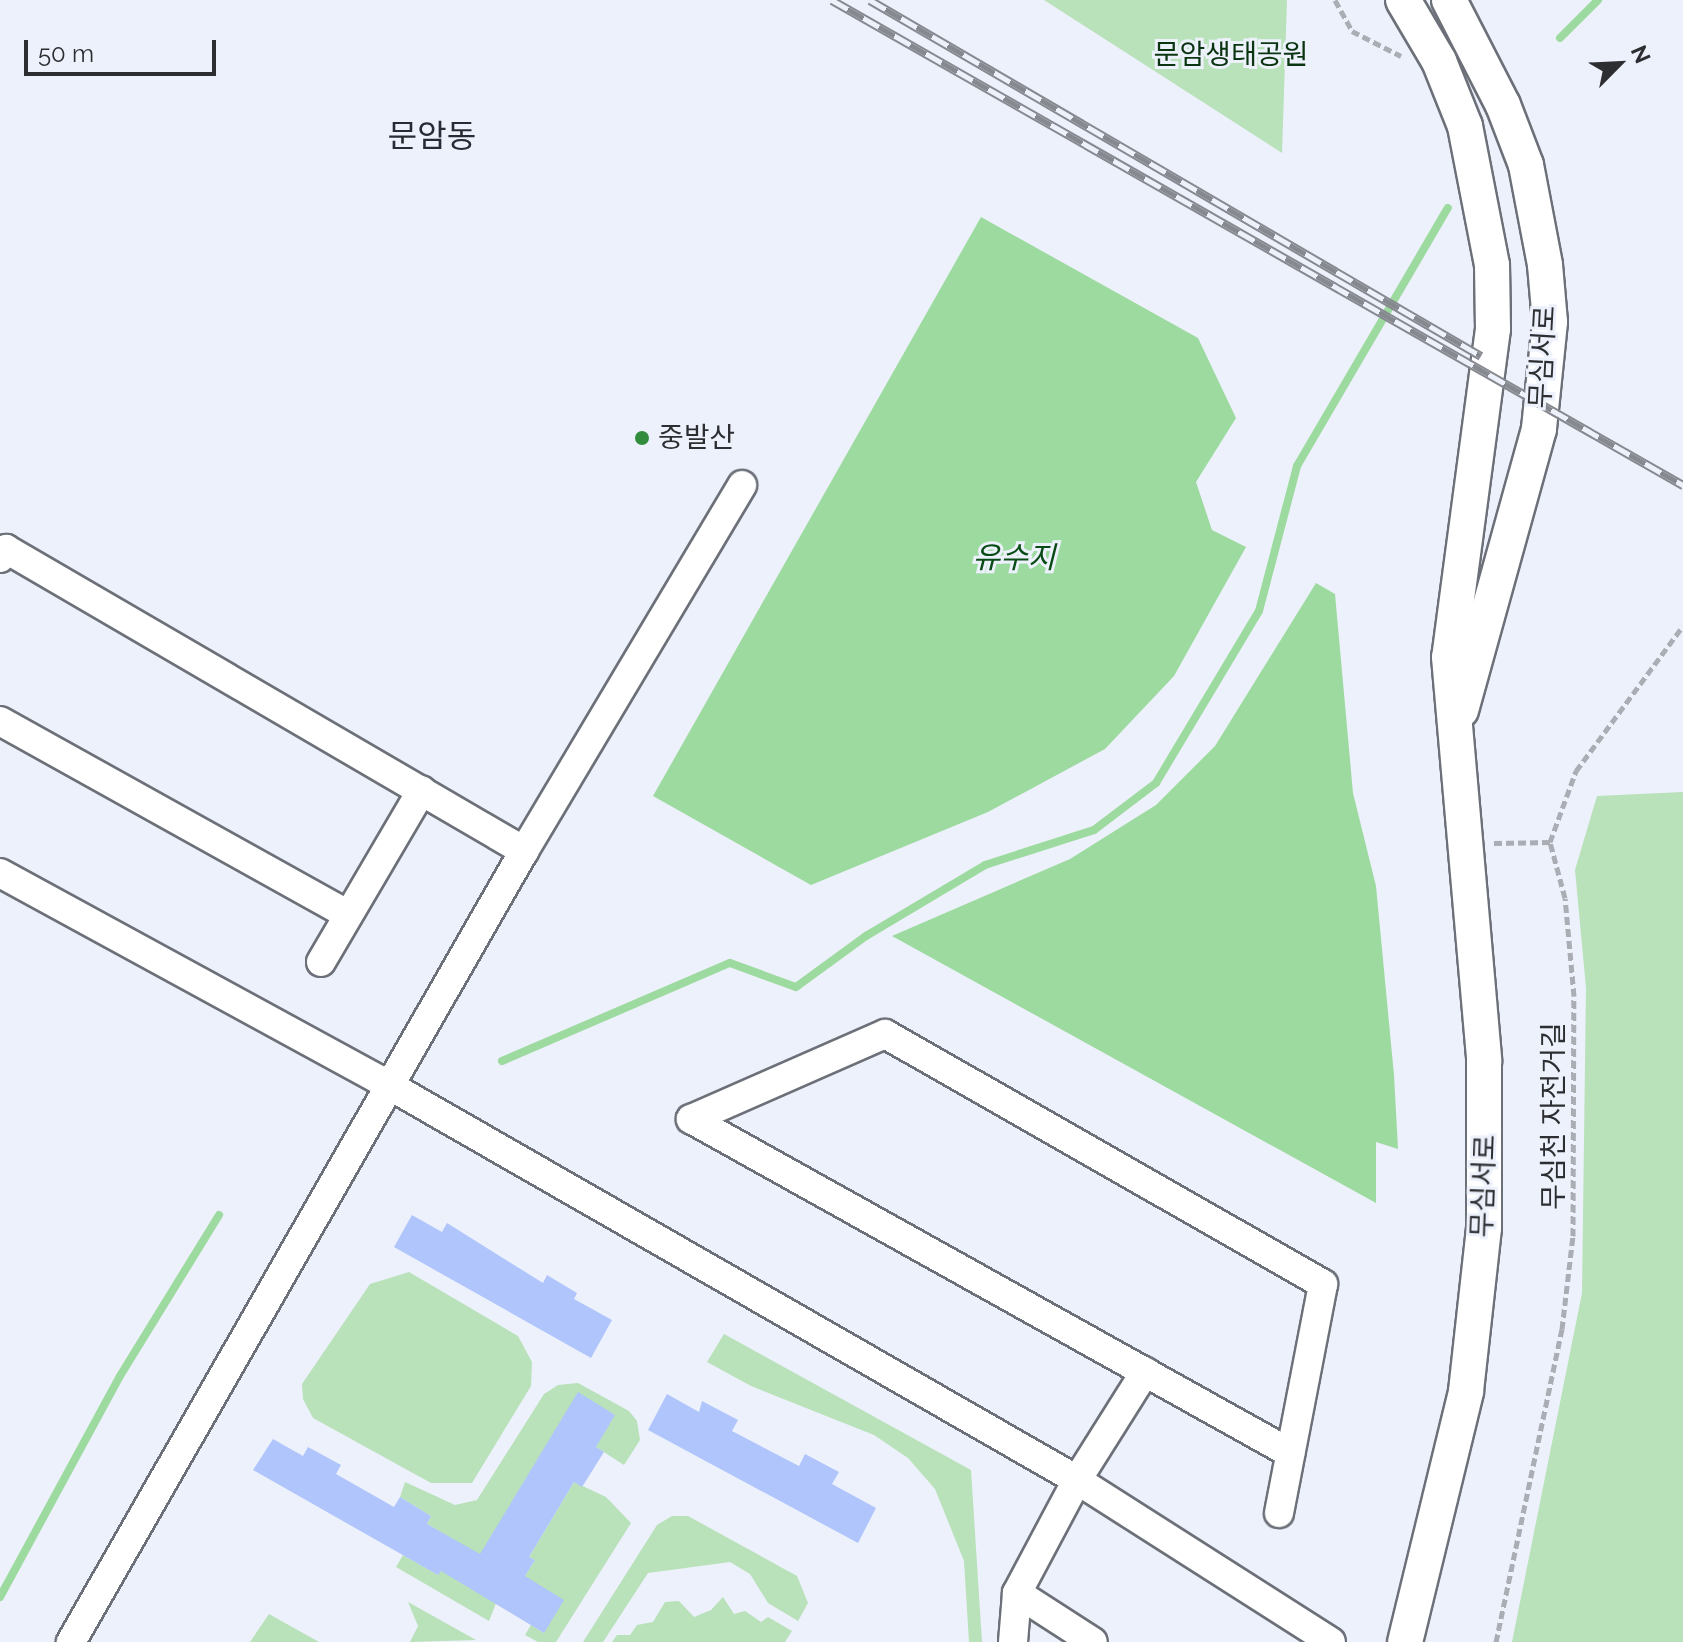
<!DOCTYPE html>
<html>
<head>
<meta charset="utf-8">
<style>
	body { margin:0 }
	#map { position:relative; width:1683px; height:1642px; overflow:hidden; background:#edf1fb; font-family:Raleway,"Noto Sans KR",sans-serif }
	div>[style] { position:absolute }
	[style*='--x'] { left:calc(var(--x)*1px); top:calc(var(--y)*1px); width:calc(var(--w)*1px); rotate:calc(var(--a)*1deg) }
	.green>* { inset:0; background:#b9e1ba }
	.water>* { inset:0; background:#9dda9f }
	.stream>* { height:8px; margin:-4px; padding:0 4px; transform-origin:4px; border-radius:4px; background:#9dda9f }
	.building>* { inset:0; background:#afc5fc }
	.path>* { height:5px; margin-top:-2.5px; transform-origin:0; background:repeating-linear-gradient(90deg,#aaadb4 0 8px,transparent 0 12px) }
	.roads { filter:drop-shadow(2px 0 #6c7078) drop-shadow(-2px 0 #6c7078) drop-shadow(0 2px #6c7078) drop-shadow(0 -2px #6c7078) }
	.minor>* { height:28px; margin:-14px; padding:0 14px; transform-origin:14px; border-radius:14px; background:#fff }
	.tertiary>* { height:34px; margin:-17px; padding:0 17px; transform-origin:17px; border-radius:17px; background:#fff }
	.rail>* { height:9px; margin-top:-4.5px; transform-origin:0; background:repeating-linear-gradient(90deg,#edf1fb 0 18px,#878990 0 36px); box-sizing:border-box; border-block:2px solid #878990 }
	.dots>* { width:22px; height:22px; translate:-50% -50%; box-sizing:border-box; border:4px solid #edf1fb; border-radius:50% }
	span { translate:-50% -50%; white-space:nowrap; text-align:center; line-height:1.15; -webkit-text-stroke:6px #edf1fb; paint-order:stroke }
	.park-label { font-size:28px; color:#0a3510 }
	.street-label { font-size:28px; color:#2d2e32 }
	.poi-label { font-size:28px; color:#2d2e32 }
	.left { translate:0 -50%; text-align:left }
	.water-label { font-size:30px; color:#094b15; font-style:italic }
	.quarter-label { font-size:32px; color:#282b33 }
	.north { position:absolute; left:1579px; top:24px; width:80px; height:80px; -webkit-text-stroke:6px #edf1fb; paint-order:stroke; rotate:66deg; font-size:22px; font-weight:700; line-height:32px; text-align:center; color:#2d2e32 }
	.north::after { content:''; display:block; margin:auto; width:28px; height:36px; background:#2d2e32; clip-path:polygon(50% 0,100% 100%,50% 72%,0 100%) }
	.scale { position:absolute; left:24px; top:40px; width:192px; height:36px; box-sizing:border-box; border:4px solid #2d2e32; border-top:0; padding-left:10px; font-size:24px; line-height:28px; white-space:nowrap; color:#2d2e32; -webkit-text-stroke:6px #edf1fb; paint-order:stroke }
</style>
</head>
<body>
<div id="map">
	<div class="green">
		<div style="clip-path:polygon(1044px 0,1287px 0,1282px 153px)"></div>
		<div style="clip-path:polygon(1683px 792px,1683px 1642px,1512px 1642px,1582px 1293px,1586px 988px,1575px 870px,1597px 796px)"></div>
		<div style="clip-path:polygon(409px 1272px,518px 1336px,532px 1362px,531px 1386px,472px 1483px,431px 1483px,313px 1418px,303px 1399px,302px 1384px,370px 1284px)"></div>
		<div style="clip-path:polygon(724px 1334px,971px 1470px,982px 1642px,969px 1642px,964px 1561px,935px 1489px,908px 1458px,874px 1435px,751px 1386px,707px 1362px)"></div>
		<div style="clip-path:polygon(578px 1383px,629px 1411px,637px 1421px,640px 1440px,624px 1465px,596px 1447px,579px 1393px,489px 1621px,396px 1567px,403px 1555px,438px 1575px,459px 1543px,427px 1524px,431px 1516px,400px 1497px,405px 1482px,455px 1505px,477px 1500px,544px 1394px,558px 1385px)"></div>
		<div style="clip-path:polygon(574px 1482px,606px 1497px,631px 1523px,556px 1642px,538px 1642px,525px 1635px,531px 1625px,544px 1633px,525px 1576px,535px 1560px,529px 1557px)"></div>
		<div style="clip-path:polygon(672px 1516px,688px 1516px,797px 1576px,808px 1603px,798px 1621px,768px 1603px,750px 1574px,730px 1562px,648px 1573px,603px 1642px,583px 1642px,657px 1525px)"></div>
		<div style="clip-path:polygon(723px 1597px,734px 1614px,745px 1611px,761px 1622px,768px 1617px,792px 1631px,785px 1642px,612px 1642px,617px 1635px,630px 1635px,637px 1625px,653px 1622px,665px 1602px,679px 1601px,694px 1617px,711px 1610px)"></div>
		<div style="clip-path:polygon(408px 1602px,476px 1640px,410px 1642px,418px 1626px)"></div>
		<div style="clip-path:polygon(269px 1614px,319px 1642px,250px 1642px)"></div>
	</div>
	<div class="water">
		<div style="clip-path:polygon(981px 217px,1198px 338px,1236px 418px,1196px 482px,1212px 530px,1246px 547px,1174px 676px,1105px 749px,988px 812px,811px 885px,653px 796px)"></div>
		<div style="clip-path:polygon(1316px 583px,1335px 594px,1353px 793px,1376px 886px,1394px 1075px,1398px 1149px,1376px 1142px,1376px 1203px,892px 936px,1070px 859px,1156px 805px,1215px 746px)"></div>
	</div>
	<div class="stream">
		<div style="--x:1560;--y:38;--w:54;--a:-45"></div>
		<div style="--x:502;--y:1061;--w:248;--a:-23.3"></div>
		<div style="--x:730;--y:963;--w:70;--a:20"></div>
		<div style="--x:796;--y:987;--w:87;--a:-36.1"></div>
		<div style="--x:866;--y:936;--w:139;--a:-30.8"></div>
		<div style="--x:985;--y:865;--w:114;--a:-17.8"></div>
		<div style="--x:1094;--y:830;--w:78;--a:-37.2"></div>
		<div style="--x:1156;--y:783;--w:200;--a:-59.1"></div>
		<div style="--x:1259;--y:611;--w:150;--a:-75.3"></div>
		<div style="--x:1297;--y:466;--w:299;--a:-59.7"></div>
		<div style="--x:0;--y:1597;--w:251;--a:-61.5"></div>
		<div style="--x:120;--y:1376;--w:189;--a:-58.4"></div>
	</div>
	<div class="building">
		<div style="clip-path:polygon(412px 1215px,442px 1232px,447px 1223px,543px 1283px,547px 1275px,577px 1293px,574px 1299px,612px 1320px,591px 1358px,394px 1247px)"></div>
		<div style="clip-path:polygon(578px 1392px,615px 1415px,596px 1447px,604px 1452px,582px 1487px,574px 1482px,529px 1557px,535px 1560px,525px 1576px,564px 1600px,544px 1633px,441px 1571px,438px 1575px,253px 1470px,273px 1439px,303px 1456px,308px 1447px,341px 1465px,336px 1474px,394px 1507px,400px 1497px,431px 1516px,427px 1524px,480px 1554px)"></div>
		<div style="clip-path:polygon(667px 1394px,699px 1412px,702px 1401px,738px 1420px,732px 1431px,799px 1466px,805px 1454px,839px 1472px,832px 1484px,876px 1508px,858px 1543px,648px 1430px)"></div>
	</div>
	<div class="path">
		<div style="--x:1335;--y:0;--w:35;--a:61"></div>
		<div style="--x:1352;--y:31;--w:55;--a:27"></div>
		<div style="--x:1494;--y:843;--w:56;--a:-1"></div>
		<div style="--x:1496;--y:1642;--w:320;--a:-78.1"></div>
		<div style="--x:1562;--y:1329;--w:94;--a:-83.3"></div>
		<div style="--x:1573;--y:1236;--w:240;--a:-89.8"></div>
		<div style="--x:1574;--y:996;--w:98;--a:-95.2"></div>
		<div style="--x:1565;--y:898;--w:58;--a:-105"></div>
		<div style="--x:1550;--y:842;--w:76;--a:-69.9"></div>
		<div style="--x:1576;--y:771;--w:180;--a:-53.6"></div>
	</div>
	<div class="roads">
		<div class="minor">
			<div style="--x:0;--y:558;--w:11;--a:-56"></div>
			<div style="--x:6;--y:549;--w:600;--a:30.24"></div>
			<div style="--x:524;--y:851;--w:912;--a:119.8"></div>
			<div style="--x:0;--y:721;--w:398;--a:29.1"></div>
			<div style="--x:524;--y:851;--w:426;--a:-59.2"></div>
			<div style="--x:0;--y:873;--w:447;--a:28.6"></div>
			<div style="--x:392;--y:1087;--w:790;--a:29.84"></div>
			<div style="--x:1077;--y:1480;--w:301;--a:32.5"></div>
			<div style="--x:321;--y:962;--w:199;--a:-59.6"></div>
			<div style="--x:1279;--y:1513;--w:233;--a:-79.1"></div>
			<div style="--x:1323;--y:1284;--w:504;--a:-150.28"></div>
			<div style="--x:885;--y:1034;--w:212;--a:156.3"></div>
			<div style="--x:691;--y:1119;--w:686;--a:29.14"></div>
			<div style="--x:1017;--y:1593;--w:90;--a:32.8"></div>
			<div style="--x:1013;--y:1642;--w:49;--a:-85.3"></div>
			<div style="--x:1017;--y:1593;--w:128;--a:-62"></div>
			<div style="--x:1077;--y:1480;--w:128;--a:-57.8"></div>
		</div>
		<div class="tertiary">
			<div style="--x:1403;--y:0;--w:71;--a:59.5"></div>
			<div style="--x:1439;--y:61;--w:70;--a:68.2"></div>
			<div style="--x:1465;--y:126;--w:142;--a:79"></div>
			<div style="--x:1492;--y:265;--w:64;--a:89.1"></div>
			<div style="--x:1493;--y:329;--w:331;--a:97.6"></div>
			<div style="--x:1449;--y:657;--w:406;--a:85"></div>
			<div style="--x:1484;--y:1061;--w:167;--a:90"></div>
			<div style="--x:1484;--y:1228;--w:165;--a:96.3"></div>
			<div style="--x:1466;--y:1392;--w:257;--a:103.7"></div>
			<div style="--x:1449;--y:0;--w:118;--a:62.8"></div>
			<div style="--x:1503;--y:105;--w:64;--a:69"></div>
			<div style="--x:1526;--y:165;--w:102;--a:79.2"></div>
			<div style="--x:1545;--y:265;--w:57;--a:85"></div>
			<div style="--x:1550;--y:322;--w:108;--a:95.9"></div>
			<div style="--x:1539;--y:429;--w:292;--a:105.5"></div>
		</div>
	</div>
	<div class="rail">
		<div style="--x:832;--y:0;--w:980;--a:29.68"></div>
		<div style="--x:870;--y:0;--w:707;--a:30.23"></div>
	</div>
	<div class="dots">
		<div style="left:642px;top:438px;background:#328c3d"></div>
	</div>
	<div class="park-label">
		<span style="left:1231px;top:55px">문암생태공원</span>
	</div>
	<div class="street-label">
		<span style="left:1543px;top:357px;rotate:-87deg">무심서로</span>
		<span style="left:1554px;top:1116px;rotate:-90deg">무심천 자전거길</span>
		<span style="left:1484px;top:1186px;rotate:-88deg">무심서로</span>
	</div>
	<div class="poi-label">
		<span class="left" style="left:658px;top:438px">중발산</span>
	</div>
	<div class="water-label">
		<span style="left:1014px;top:558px">유수지</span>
	</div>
	<div class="quarter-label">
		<span style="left:432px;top:136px">문암동</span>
	</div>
	<div class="north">N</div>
	<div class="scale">50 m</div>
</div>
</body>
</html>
